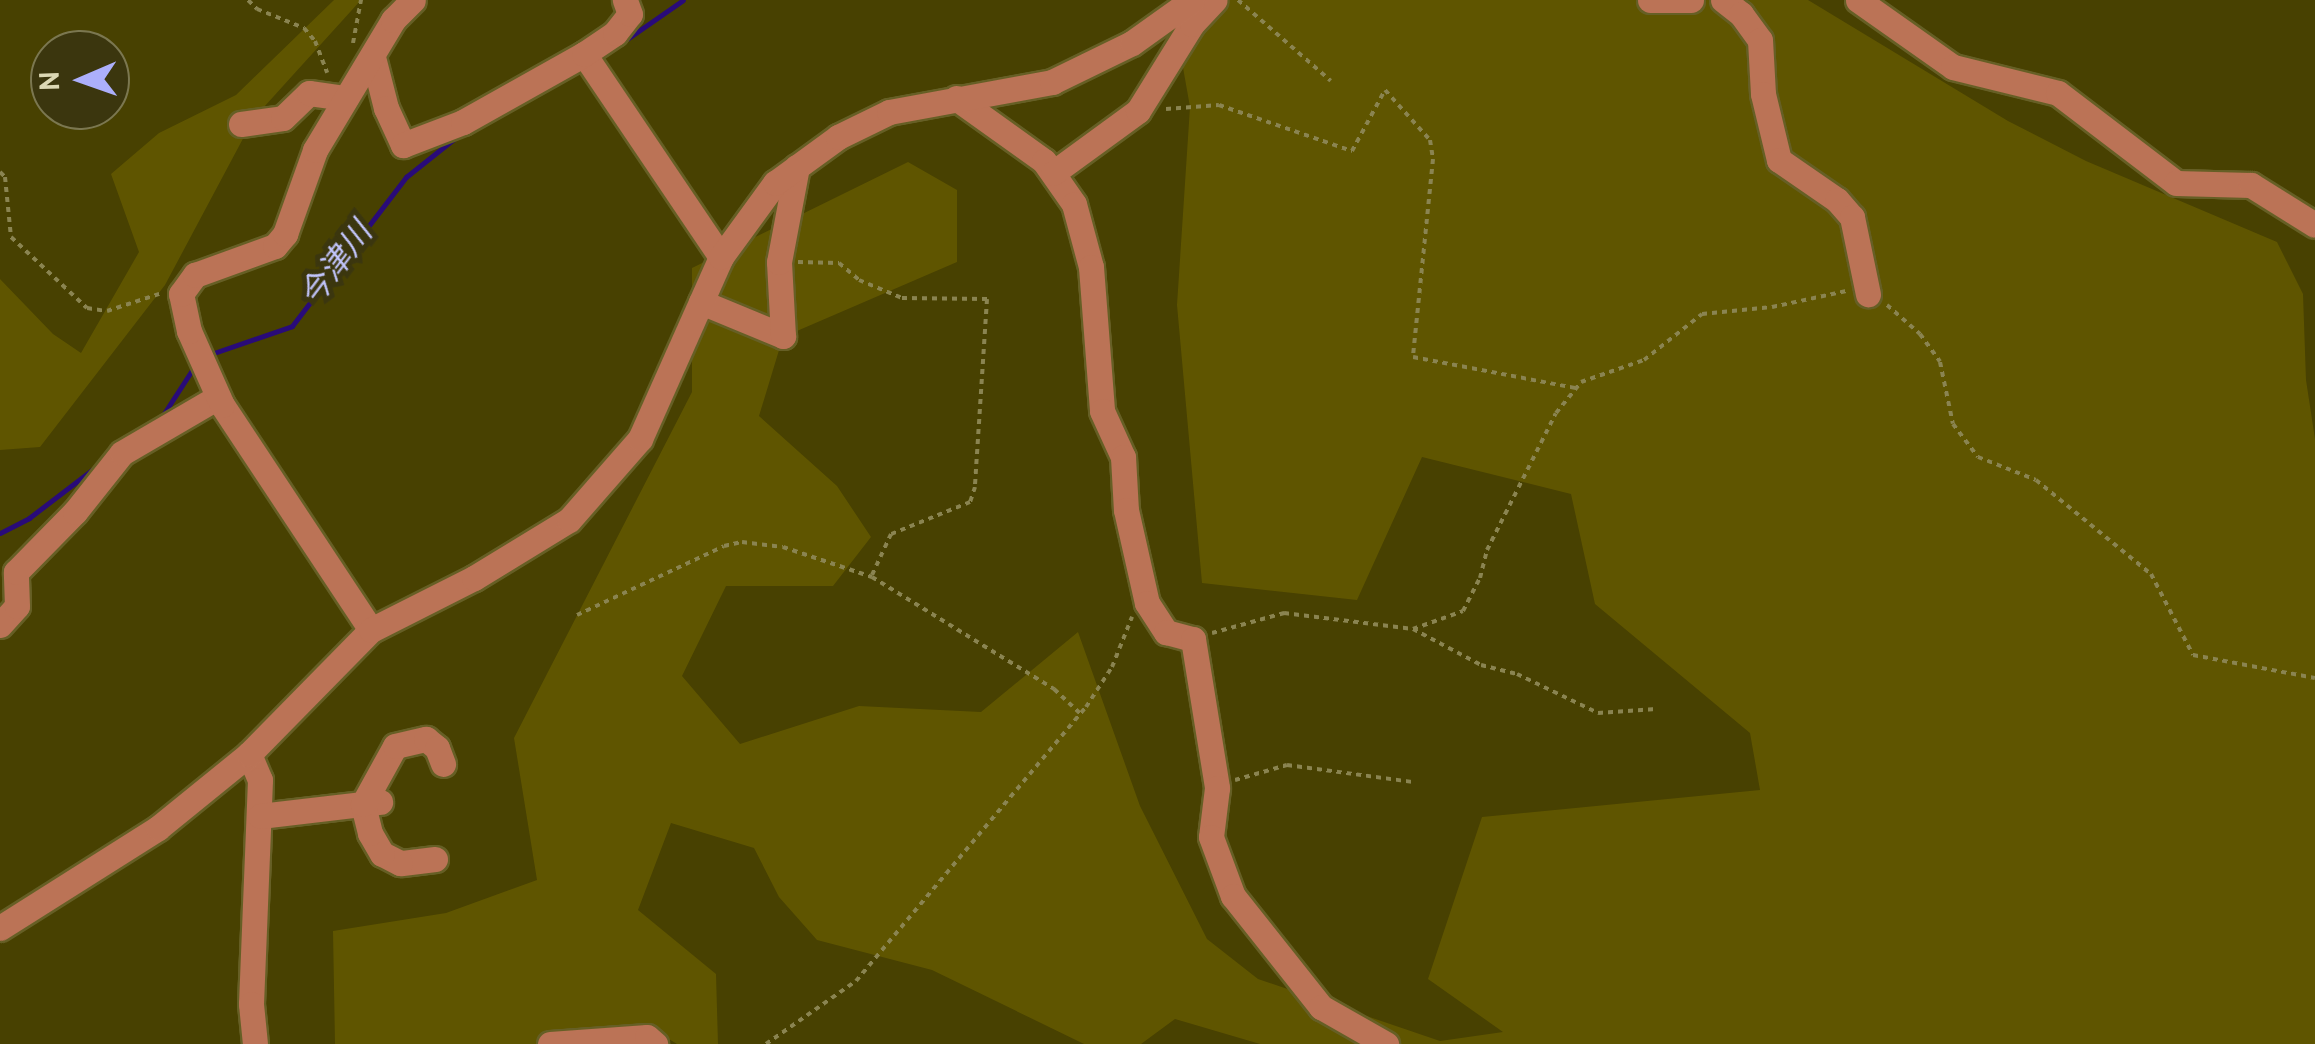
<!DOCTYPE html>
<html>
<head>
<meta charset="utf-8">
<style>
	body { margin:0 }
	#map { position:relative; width:2315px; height:1044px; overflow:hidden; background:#484101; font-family:Overpass,"Noto Sans JP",sans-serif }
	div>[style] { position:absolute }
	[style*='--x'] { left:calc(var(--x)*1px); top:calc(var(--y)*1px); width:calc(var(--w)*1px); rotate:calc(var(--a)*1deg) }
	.green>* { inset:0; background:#5f5500 }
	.stream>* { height:5px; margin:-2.5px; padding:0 2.5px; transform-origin:2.5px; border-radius:2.5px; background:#290b79 }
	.path>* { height:4px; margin-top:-2px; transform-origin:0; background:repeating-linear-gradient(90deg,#8a8451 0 5px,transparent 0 10px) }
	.roads { filter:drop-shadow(2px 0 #665f25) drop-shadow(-2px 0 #665f25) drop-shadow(0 2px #665f25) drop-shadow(0 -2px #665f25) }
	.minor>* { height:25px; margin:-12.5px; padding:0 12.5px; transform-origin:12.5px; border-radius:12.5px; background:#bb7356 }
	span { translate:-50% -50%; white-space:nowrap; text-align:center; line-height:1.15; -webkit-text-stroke:10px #3b360e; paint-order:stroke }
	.water-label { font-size:32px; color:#c2c5fc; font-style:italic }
	.north { position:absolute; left:30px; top:30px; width:100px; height:100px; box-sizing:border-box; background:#3b360e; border:2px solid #7b7750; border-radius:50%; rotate:268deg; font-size:28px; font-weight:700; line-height:40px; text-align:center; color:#dcd8b4 }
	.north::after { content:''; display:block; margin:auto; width:35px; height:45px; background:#acaffb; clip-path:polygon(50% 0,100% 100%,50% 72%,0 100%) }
</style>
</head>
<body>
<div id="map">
	<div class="green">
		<div style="clip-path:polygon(334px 0,361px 0,254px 118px,165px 285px,40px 447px,0 450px,0 279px,53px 334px,81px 353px,139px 252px,111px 174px,159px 133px,236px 95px)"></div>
		<div style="clip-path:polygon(1171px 0,1808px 0,2008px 121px,2086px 161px,2277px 242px,2303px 294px,2306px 380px,2315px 439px,2315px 1044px,1260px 1044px,1175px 1019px,1141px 1044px,1084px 1044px,932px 970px,817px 940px,779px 897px,754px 848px,671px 823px,638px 910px,716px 974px,718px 1044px,677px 1044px,654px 1030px,558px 1044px,335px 1044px,333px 931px,446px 913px,537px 880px,514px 738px,692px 392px,692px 268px,908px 162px,957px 190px,957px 262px,783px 337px,759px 416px,837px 486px,871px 537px,833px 586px,726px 586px,682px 676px,740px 744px,859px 706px,981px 712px,1078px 632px,1140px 806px,1207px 939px,1258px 979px,1440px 1041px,1503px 1032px,1428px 979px,1482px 817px,1760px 790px,1750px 733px,1595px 604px,1571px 494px,1422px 457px,1357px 600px,1202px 583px,1177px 305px,1190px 107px)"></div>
	</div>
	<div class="stream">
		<div style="--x:604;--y:55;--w:96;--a:-34.8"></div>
		<div style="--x:208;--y:355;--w:89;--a:-19"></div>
		<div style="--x:292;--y:326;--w:188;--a:-52.6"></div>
		<div style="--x:406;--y:177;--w:63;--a:-38.5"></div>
		<div style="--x:161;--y:418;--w:64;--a:-57.1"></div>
		<div style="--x:0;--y:533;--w:33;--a:-27"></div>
		<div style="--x:29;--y:518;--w:86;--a:-37.4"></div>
	</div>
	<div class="path">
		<div style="--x:248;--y:0;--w:13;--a:45"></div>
		<div style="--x:257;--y:9;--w:51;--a:22"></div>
		<div style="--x:304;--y:28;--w:17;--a:50"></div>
		<div style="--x:315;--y:41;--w:34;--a:69"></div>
		<div style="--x:1238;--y:0;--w:123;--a:41.1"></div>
		<div style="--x:353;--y:43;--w:44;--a:-79.5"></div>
		<div style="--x:1166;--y:109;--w:53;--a:-4.3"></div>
		<div style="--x:1219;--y:105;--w:141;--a:19.1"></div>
		<div style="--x:1352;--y:151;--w:69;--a:-61.6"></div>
		<div style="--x:1385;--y:90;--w:67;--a:48"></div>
		<div style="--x:1430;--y:140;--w:19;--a:81"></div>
		<div style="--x:1433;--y:159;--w:199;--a:95.8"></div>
		<div style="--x:1413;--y:357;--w:166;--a:10.8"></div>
		<div style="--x:0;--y:172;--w:7;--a:45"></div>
		<div style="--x:5;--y:177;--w:60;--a:84.3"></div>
		<div style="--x:11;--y:237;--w:104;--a:43.1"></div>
		<div style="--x:87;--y:308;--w:20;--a:9"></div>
		<div style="--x:107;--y:311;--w:55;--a:-18.1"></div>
		<div style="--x:798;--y:262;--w:41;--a:1.4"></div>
		<div style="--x:839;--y:263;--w:26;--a:40"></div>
		<div style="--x:859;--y:280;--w:47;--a:22.7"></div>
		<div style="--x:902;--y:298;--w:85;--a:0.7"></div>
		<div style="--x:987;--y:299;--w:188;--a:93.7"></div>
		<div style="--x:975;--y:487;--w:16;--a:108"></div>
		<div style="--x:970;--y:502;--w:85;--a:157.9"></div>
		<div style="--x:891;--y:534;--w:45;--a:114.9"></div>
		<div style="--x:1887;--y:305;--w:44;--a:41.3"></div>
		<div style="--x:1920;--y:334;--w:34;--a:54"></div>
		<div style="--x:1940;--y:362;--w:63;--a:78.2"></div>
		<div style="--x:1953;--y:424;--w:41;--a:52.9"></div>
		<div style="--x:1978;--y:457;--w:62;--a:21.6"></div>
		<div style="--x:2036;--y:480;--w:149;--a:39.3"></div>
		<div style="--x:2151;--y:574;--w:91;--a:62.6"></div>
		<div style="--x:2193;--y:655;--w:124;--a:10.7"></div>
		<div style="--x:577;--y:615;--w:162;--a:-25.1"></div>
		<div style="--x:724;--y:546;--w:18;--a:-13"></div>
		<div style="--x:742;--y:542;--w:41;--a:7"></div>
		<div style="--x:783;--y:547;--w:94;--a:18.6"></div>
		<div style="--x:872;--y:577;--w:214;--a:31.6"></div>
		<div style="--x:1054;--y:689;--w:37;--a:43"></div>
		<div style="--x:1413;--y:629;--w:77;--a:27.9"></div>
		<div style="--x:1481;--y:665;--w:37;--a:14"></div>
		<div style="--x:1517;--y:674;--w:90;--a:25.7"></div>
		<div style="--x:1598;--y:713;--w:58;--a:-3.9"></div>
		<div style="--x:1212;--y:633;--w:75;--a:-15.5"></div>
		<div style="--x:1284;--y:613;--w:130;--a:7.1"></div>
		<div style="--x:1413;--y:629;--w:53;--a:-19.8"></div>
		<div style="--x:1463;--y:611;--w:37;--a:-63"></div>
		<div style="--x:1480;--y:578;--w:29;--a:-76"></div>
		<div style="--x:1487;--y:550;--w:153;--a:-63.3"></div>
		<div style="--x:1556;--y:413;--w:40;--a:-51"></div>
		<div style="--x:1581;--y:382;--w:67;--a:-19.2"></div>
		<div style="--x:1644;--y:360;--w:74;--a:-38.4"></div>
		<div style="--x:1702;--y:314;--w:70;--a:-5.7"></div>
		<div style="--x:1772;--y:307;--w:76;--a:-12.2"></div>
		<div style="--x:1235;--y:780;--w:54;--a:-16.1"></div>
		<div style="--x:1287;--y:765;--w:126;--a:7.7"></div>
		<div style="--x:766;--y:1044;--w:110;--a:-35"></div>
		<div style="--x:856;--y:981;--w:358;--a:-50"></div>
		<div style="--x:1086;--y:707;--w:48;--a:-57"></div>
		<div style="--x:1112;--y:667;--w:54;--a:-68.2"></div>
	</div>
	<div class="roads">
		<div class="minor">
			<div style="--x:1650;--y:0;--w:41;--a:0"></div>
			<div style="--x:1723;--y:0;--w:23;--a:38"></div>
			<div style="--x:1741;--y:14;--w:32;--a:54"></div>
			<div style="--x:1760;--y:40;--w:54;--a:86.8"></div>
			<div style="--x:1763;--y:94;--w:68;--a:76.4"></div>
			<div style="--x:1779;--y:160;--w:70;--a:34.6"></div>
			<div style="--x:1837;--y:200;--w:23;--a:49"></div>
			<div style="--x:1852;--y:217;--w:79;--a:78.3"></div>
			<div style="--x:1858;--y:0;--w:116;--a:35.2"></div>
			<div style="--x:1953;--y:67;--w:108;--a:13.9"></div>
			<div style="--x:2058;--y:93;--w:148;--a:37.3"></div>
			<div style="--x:2176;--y:183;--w:75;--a:1.5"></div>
			<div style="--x:2251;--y:185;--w:75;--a:32"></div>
			<div style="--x:584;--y:54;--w:245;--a:56"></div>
			<div style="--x:373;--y:57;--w:53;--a:75.7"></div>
			<div style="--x:386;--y:108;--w:41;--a:65.3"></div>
			<div style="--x:403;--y:145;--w:64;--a:-21"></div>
			<div style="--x:463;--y:122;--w:139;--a:-29.3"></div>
			<div style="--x:584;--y:54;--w:37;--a:-34"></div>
			<div style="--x:615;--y:33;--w:24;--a:-52"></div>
			<div style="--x:630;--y:14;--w:15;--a:-110"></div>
			<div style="--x:956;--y:98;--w:108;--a:35.6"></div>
			<div style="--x:1044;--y:161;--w:52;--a:55.1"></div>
			<div style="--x:1074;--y:204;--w:65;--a:74.9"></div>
			<div style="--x:1091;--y:267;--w:144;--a:85.6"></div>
			<div style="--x:1102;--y:411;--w:51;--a:65.5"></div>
			<div style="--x:1123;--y:457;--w:53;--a:86.8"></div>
			<div style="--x:1126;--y:510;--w:95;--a:77.3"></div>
			<div style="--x:1147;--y:603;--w:35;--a:57"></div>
			<div style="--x:1166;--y:632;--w:28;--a:15"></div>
			<div style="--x:1193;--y:639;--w:151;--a:80.8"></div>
			<div style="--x:1217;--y:788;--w:49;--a:97"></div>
			<div style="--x:1211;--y:837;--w:63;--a:69.6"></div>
			<div style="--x:1233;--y:896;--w:142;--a:51.6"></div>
			<div style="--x:1321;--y:1007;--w:75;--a:29.6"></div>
			<div style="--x:241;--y:124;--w:42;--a:-8.1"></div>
			<div style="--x:283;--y:118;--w:36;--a:-44"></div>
			<div style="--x:309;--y:93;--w:37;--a:8"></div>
			<div style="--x:1053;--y:173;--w:105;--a:-36.1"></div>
			<div style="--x:1138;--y:111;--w:102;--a:-58.2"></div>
			<div style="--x:1192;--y:24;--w:33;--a:-47"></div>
			<div style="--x:701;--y:302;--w:89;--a:22.5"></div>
			<div style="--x:783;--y:336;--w:74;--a:-93.1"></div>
			<div style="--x:779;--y:262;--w:97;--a:-79.3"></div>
			<div style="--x:0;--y:625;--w:25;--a:-48"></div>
			<div style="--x:17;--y:606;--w:34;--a:-92"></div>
			<div style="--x:16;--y:572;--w:84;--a:-45.5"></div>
			<div style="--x:75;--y:512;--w:75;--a:-51.5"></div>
			<div style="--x:122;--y:453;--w:111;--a:-30.3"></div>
			<div style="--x:371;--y:630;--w:270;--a:-123.5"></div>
			<div style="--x:222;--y:405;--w:81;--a:-114"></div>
			<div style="--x:189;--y:331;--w:38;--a:-102"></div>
			<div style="--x:181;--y:294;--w:24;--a:-54"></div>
			<div style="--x:195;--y:275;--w:85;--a:-19.9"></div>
			<div style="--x:275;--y:246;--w:16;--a:-50"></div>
			<div style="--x:285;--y:234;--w:89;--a:-70.3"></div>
			<div style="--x:315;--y:150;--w:152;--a:-59"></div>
			<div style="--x:393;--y:20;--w:28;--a:-45"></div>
			<div style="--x:249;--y:754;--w:28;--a:67"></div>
			<div style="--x:260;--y:780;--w:224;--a:92.3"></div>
			<div style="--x:251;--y:1004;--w:40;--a:84.3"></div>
			<div style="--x:260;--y:816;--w:121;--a:-6.7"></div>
			<div style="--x:435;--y:859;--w:35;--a:173"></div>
			<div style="--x:400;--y:863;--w:20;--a:-153"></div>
			<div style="--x:382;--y:854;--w:24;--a:-120"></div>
			<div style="--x:370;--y:833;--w:30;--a:-104"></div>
			<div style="--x:363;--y:804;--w:66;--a:-61.1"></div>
			<div style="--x:395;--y:746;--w:32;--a:-13"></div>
			<div style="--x:426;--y:739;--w:14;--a:39"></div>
			<div style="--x:437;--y:748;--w:17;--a:69"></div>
			<div style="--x:0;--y:928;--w:187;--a:-32.3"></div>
			<div style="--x:158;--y:828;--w:117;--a:-39.1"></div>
			<div style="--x:249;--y:754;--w:174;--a:-45.5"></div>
			<div style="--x:371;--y:630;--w:115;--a:-26.8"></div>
			<div style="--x:474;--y:578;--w:111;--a:-31.4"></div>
			<div style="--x:569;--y:520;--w:108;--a:-48.8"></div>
			<div style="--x:640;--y:439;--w:199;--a:-66"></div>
			<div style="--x:721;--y:257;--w:92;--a:-53.9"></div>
			<div style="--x:775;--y:183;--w:78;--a:-36.1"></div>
			<div style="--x:838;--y:137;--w:57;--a:-26.1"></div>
			<div style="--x:889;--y:112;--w:166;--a:-10.4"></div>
			<div style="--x:1052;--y:82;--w:89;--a:-26"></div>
			<div style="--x:1132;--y:43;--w:74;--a:-35.6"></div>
			<div style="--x:550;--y:1044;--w:97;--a:-4.1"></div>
			<div style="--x:647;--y:1037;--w:11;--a:41"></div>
		</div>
	</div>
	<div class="water-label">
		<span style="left:338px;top:266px;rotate:-53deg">今津川</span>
	</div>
	<div class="north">N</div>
</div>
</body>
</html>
